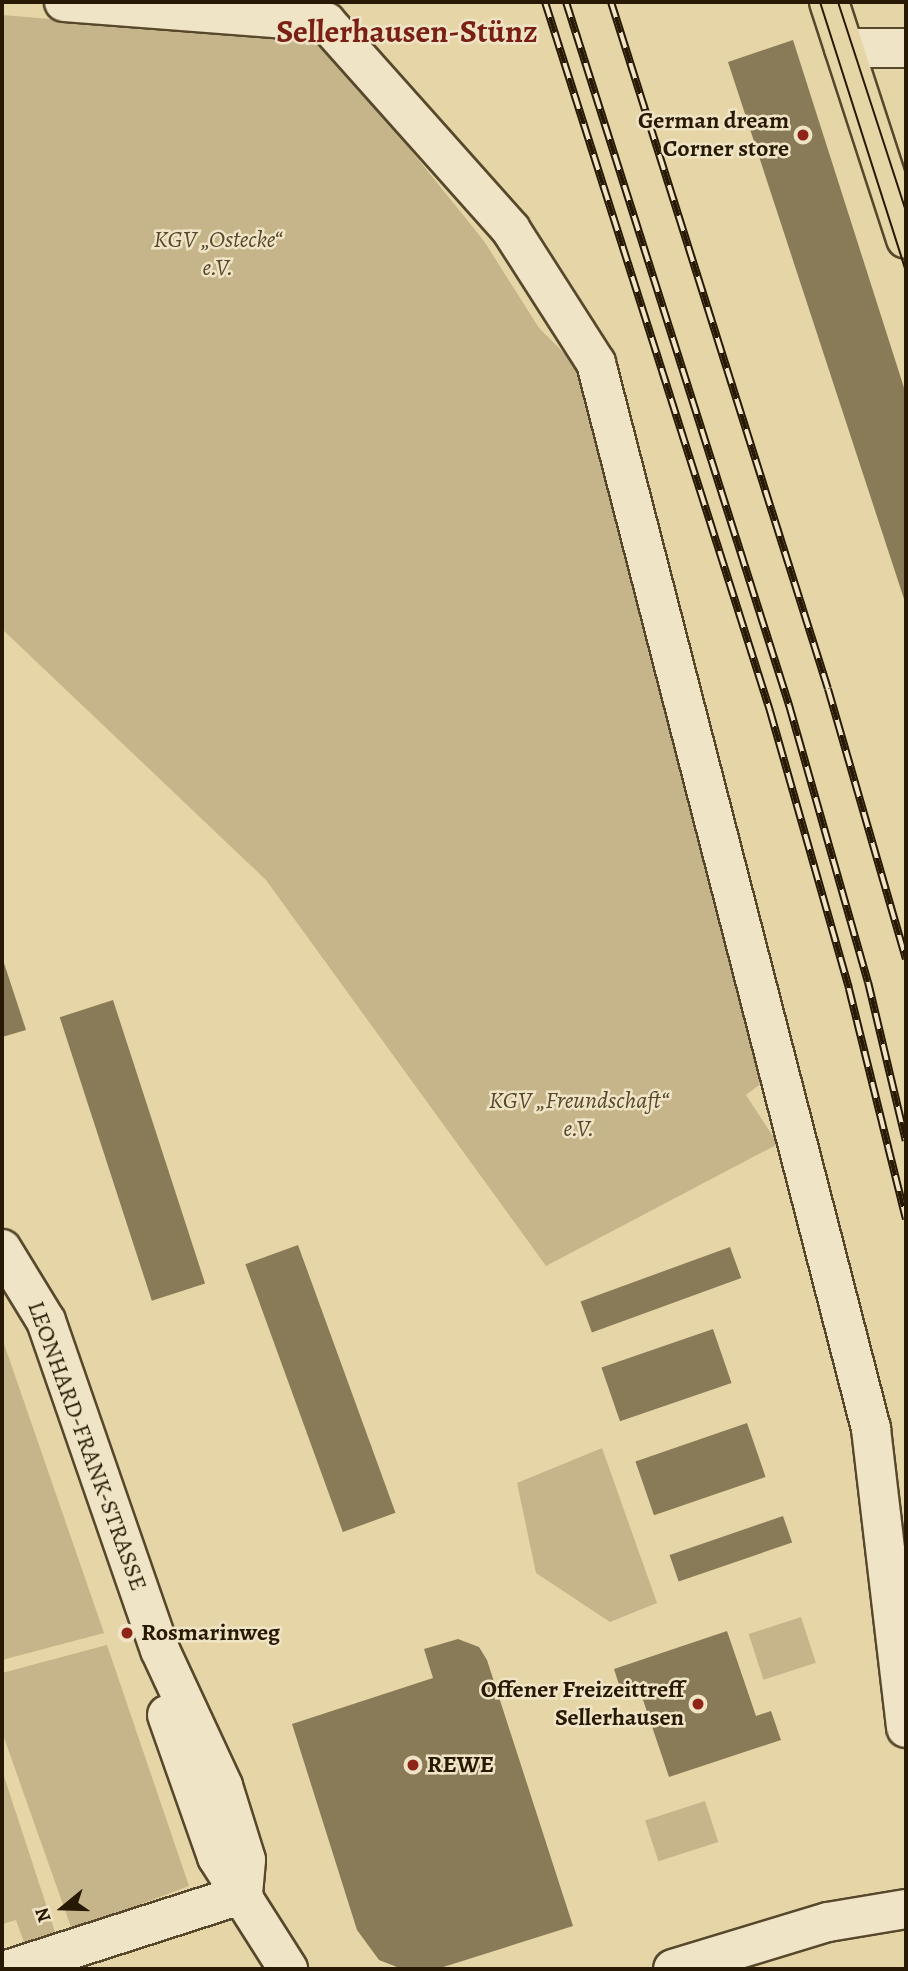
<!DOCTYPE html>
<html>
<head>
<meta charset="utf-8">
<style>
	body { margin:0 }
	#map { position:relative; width:908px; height:1971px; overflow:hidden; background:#e6d5a6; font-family:Alegreya,serif }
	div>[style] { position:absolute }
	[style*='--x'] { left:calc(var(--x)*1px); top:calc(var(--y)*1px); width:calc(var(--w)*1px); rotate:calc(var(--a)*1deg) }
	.green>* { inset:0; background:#c6b58a; transform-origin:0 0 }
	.building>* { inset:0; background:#8a7b58; transform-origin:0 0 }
	.roads { filter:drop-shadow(2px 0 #57482c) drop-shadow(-2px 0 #57482c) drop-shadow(0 2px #57482c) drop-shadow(0 -2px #57482c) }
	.minor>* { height:38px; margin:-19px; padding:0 19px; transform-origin:19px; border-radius:19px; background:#efe4c5 }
	.major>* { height:38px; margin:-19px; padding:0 19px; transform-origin:19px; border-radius:19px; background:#e6d5a6 }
	.tram>* { height:2px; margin:-1px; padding:0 1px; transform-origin:1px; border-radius:1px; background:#271904 }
	.rail>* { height:8px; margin-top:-4px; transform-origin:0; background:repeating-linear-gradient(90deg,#efe4c5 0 16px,#271904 0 32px); box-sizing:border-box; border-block:2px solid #271904 }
	.dots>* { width:19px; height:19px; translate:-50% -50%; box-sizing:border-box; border:4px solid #efe4c5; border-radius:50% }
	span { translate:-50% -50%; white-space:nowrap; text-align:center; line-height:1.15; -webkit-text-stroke:5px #efe4c5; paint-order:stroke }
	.poi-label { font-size:24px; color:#271904; font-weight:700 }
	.right { translate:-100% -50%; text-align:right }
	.left { translate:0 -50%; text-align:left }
	.park-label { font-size:24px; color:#57482c; font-style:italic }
	.street-label { font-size:24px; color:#271904 }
	.district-label { font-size:32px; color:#7a1f14; font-weight:700 }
	.frame { position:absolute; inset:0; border:4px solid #271904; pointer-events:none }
	.north { position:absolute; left:28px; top:1873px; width:70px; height:70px; -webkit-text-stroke:5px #efe4c5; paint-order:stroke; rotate:251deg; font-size:19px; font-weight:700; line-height:28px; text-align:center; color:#271904 }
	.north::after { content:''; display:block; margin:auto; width:24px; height:32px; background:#271904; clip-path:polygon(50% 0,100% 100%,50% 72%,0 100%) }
</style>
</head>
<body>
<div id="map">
	<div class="green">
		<div style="clip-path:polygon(2px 15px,323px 41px,484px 241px,539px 328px,586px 375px,763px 1082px,746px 1095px,778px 1144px,546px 1266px,266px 880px,2px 629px)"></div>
		<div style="clip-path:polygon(2px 1338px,104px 1633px,2px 1660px)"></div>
		<div style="clip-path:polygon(602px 1448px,657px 1603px,610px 1622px,536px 1573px,517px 1483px)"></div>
		<div style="left:801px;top:1617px;width:48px;height:55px;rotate:72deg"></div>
		<div style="clip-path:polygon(107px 1645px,189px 1886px,72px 1930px,2px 1732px,2px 1673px)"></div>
		<div style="clip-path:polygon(2px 1770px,55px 1932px,24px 1942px,16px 1920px,2px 1924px)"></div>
		<div style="left:705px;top:1801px;width:43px;height:63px;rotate:72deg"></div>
	</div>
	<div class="building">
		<div style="clip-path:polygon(793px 40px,906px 394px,906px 605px,728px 62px)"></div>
		<div style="clip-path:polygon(2px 957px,26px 1030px,2px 1037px)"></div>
		<div style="left:113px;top:1000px;width:298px;height:56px;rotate:72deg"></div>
		<div style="left:298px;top:1245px;width:285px;height:56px;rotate:70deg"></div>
		<div style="left:730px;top:1247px;width:33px;height:159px;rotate:70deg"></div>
		<div style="left:713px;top:1329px;width:57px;height:118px;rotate:71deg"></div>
		<div style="left:747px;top:1423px;width:57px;height:118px;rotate:71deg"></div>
		<div style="left:783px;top:1516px;width:28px;height:120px;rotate:71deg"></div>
		<div style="clip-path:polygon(727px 1631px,756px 1716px,771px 1711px,781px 1740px,669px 1777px,640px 1691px,623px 1697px,614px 1669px)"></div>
		<div style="clip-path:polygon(458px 1639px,479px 1647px,487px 1660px,573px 1926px,437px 1969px,402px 1969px,379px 1960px,357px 1930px,292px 1724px,433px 1678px,424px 1649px)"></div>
	</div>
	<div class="roads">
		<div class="minor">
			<div style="--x:64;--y:2;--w:263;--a:4.4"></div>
			<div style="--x:326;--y:22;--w:278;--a:48.3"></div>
			<div style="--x:511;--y:230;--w:158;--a:57.4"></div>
			<div style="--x:596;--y:363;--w:1101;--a:75.53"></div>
			<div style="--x:871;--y:1429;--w:301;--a:83.3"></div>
			<div style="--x:844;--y:48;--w:62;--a:0"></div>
			<div style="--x:2;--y:1249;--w:84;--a:58.6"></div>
			<div style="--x:46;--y:1321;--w:348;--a:70.9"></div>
			<div style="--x:160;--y:1650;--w:150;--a:65.1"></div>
			<div style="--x:223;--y:1786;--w:77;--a:72.7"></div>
			<div style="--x:246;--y:1860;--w:34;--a:95"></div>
			<div style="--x:167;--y:1715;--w:151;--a:70.6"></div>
			<div style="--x:217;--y:1857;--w:133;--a:57.6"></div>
			<div style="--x:10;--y:1969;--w:245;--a:-17.8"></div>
			<div style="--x:673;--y:1969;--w:162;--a:-16.9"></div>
			<div style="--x:828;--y:1922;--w:79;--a:-9.5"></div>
		</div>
		<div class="major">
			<div style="--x:829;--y:2;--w:249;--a:72"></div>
		</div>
	</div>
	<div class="tram">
		<div style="--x:820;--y:2;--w:282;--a:72.3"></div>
		<div style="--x:838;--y:2;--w:220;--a:72"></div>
	</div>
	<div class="rail">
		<div style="--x:545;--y:2;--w:744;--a:72.39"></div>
		<div style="--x:770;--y:711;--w:289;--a:74.1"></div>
		<div style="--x:849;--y:989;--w:237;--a:76.1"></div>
		<div style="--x:566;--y:2;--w:738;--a:72.4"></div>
		<div style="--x:789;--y:705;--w:288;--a:74.1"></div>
		<div style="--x:868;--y:982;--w:163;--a:76.6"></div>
		<div style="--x:611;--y:2;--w:720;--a:72.47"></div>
		<div style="--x:828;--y:689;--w:281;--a:73.9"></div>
	</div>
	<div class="dots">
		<div style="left:803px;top:135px;background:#8f2418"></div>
		<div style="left:127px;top:1633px;background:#8f2418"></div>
		<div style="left:698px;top:1704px;background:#8f2418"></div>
		<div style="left:413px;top:1765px;background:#8f2418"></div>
	</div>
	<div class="poi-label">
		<span class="right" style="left:789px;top:135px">German dream<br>Corner store</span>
		<span class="left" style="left:141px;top:1633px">Rosmarinweg</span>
		<span class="right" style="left:684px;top:1704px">Offener Freizeittreff<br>Sellerhausen</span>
		<span class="left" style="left:427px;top:1765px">REWE</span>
	</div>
	<div class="park-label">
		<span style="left:218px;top:254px">KGV „Ostecke“<br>e.V.</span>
		<span style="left:579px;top:1115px">KGV „Freundschaft“<br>e.V.</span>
	</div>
	<div class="street-label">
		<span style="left:87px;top:1446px;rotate:70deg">LEONHARD-FRANK-STRASSE</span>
	</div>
	<div class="district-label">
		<span style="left:407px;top:31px">Sellerhausen-Stünz</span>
	</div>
	<div class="frame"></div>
	<div class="north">N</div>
</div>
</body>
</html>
